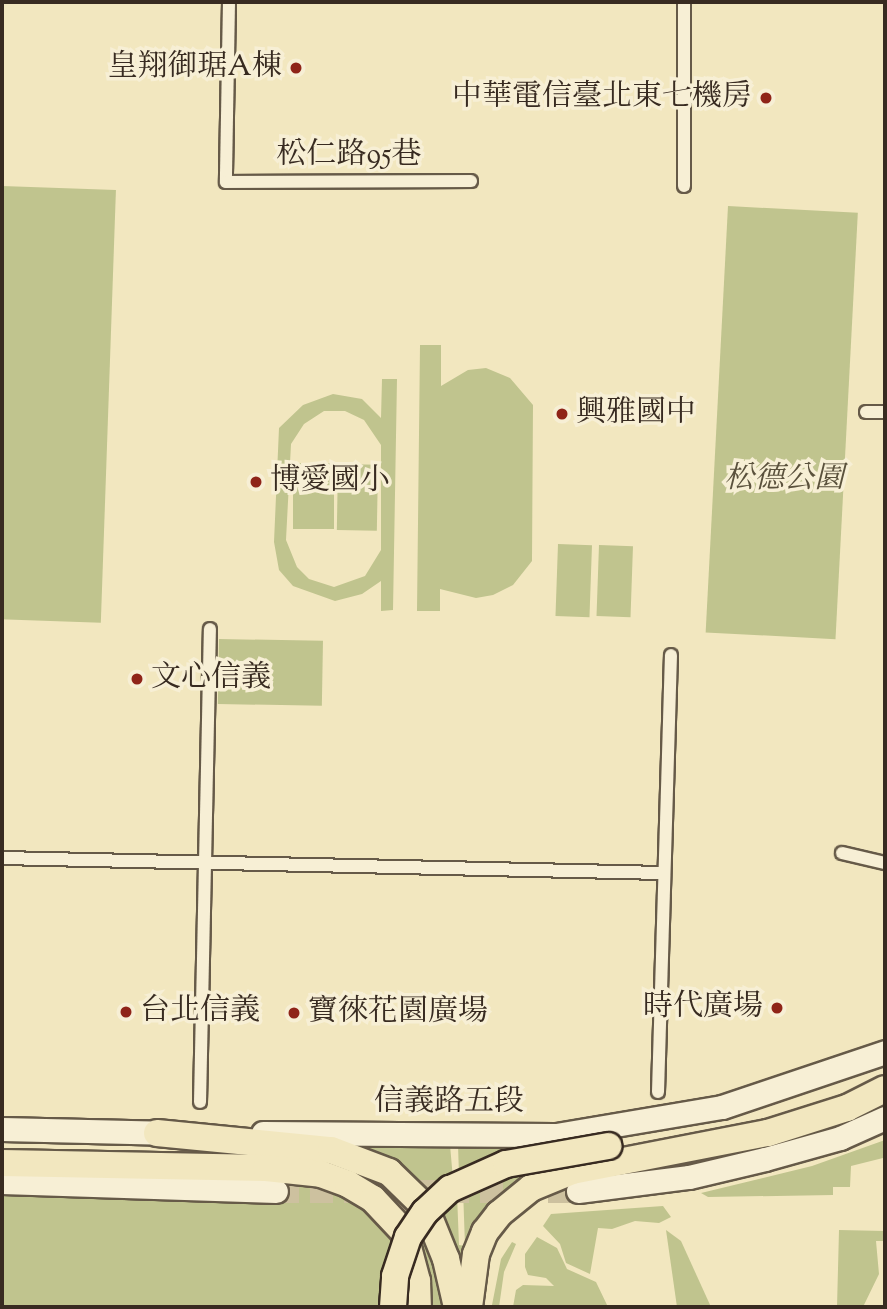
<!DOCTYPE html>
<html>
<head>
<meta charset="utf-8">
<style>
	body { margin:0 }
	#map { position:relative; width:887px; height:1309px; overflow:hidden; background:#f2e7bf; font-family:"Sorts Mill Goudy","Noto Serif TC",serif }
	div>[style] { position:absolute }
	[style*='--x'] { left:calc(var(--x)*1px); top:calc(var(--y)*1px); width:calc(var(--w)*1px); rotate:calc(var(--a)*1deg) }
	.green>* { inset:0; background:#c0c48e; transform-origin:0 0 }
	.secondary-tunnel>* { height:23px; margin-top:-11.5px; transform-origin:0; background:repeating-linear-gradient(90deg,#cdc19f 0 23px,transparent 0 34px) }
	.roads { filter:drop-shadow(2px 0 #665a48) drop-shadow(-2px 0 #665a48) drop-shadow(0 2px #665a48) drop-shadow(0 -2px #665a48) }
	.pedestrian>* { height:12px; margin:-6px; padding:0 6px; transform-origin:6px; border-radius:6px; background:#f7efd5 }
	.secondary>* { height:23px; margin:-11.5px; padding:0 11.5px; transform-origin:11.5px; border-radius:11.5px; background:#f7efd5 }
	.trunk>* { height:26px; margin:-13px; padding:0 13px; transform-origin:13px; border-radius:13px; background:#f2e7bf }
	.bridges { filter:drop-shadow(2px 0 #382b21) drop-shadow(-2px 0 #382b21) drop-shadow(0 2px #382b21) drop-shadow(0 -2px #382b21) }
	.trunk-bridge>* { height:26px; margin:-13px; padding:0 13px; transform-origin:13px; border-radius:13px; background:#f2e7bf }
	.dots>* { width:19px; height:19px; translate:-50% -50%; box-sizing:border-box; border:4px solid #f7efd5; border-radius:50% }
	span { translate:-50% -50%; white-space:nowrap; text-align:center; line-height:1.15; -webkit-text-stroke:7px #f7efd5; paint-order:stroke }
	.poi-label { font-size:30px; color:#382b21 }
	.right { translate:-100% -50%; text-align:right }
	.left { translate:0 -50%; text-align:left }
	.street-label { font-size:30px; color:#382b21 }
	.park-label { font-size:30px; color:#5a513c; font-style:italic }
	.frame { position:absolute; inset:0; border:4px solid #382b21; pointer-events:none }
</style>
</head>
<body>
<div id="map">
	<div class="green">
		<div style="left:2px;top:186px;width:114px;height:433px;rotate:2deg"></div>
		<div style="left:728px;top:206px;width:130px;height:427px;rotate:3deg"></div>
		<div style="clip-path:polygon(420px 345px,441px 345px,441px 386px,468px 370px,486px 368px,510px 378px,533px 405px,532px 561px,513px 585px,493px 595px,476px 598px,440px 589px,440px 611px,417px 611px)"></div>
		<div style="clip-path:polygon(evenodd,382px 379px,397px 379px,393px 610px,381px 611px,381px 581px,362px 594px,335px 601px,293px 586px,279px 570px,274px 542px,279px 428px,303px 405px,333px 394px,362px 399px,381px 418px,382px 379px,324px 411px,345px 411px,364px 420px,381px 445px,381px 550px,365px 576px,334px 587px,309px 579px,297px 567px,286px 540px,291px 444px,304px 424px,324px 411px)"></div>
		<div style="left:293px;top:463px;width:41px;height:66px"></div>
		<div style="left:338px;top:464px;width:40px;height:66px;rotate:1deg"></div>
		<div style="left:558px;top:544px;width:34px;height:72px;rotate:2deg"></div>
		<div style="left:599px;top:545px;width:34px;height:71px;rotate:2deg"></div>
		<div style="left:219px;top:639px;width:104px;height:65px;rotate:1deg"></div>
		<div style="clip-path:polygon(844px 1098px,818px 1109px,739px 1133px,570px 1166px,532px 1180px,491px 1214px,462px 1263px,439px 1208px,457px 1194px,459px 1245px,465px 1246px,463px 1189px,496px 1174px,738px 1130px)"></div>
		<div style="clip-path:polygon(602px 1140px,459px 1175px,458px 1145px)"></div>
		<div style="clip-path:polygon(885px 1140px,883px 1158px,851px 1166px,850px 1187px,833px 1187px,833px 1195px,708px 1197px,701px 1193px,812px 1166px)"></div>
		<div style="clip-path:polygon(361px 1144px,450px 1145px,453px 1179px,430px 1197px,389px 1158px)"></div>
		<div style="clip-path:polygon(276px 1180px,325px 1187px,361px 1204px,385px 1229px,396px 1249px,386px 1307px,2px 1307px,2px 1194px,276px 1201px)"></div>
		<div style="clip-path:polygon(663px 1206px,671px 1217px,659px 1223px,635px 1221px,612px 1229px,598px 1228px,590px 1274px,566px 1263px,560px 1244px,543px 1226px,551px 1214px)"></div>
		<div style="clip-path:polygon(426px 1230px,448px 1307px,425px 1307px,413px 1244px)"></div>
		<div style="clip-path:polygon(666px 1230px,681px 1241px,711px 1307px,677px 1307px)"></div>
		<div style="clip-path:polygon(839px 1230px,885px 1231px,885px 1241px,876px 1241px,879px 1274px,863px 1307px,837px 1307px)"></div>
		<div style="clip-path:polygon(537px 1237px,557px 1248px,567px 1269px,596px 1282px,608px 1307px,513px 1307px,516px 1290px,523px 1285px,554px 1286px,546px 1278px,528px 1275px,525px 1267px,525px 1254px)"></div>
		<div style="clip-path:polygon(512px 1242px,516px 1244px,504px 1272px,499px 1307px,477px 1307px,492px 1305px,501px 1259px)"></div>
	</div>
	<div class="secondary-tunnel">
		<div style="--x:276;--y:1191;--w:302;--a:0"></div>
	</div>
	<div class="roads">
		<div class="pedestrian">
			<div style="--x:229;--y:2;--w:180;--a:91"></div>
			<div style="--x:226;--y:182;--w:245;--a:-0.2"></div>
			<div style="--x:684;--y:186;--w:184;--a:-90"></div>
			<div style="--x:866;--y:412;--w:19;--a:0"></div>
			<div style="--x:842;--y:853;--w:44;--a:13.1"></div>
			<div style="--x:2;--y:858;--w:662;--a:1.3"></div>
			<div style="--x:658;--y:1092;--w:437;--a:-88.3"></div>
			<div style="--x:200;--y:1102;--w:473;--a:-88.8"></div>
		</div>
		<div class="secondary">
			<div style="--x:2;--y:1129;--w:171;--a:1.3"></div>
			<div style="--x:263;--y:1133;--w:293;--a:0.4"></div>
			<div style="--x:556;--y:1135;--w:168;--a:-9.6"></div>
			<div style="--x:722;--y:1107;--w:172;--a:-18.6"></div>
			<div style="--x:2;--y:1182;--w:274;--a:1.9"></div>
			<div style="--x:578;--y:1191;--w:112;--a:-7.2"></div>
			<div style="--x:689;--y:1177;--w:78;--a:-13.3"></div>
			<div style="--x:765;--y:1159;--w:78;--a:-15.6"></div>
			<div style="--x:840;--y:1138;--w:49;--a:-24"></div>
		</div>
		<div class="trunk">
			<div style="--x:157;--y:1133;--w:175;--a:5.6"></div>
			<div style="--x:331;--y:1150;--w:62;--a:20.8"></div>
			<div style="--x:389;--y:1172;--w:50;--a:44.2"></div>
			<div style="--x:425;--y:1207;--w:56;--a:68"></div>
			<div style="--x:446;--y:1259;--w:49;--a:77.1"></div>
			<div style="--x:2;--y:1163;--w:264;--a:1.1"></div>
			<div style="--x:266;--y:1168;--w:55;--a:6.2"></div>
			<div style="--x:321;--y:1174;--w:29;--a:20"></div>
			<div style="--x:348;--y:1184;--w:29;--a:31"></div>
			<div style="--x:373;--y:1199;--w:45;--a:46.8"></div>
			<div style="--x:404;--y:1232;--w:51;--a:75.1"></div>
			<div style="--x:417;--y:1281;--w:26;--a:88"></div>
			<div style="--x:469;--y:1307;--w:53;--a:-82.5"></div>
			<div style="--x:476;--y:1254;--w:24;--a:-68"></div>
			<div style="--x:485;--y:1232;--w:23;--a:-52"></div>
			<div style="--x:499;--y:1214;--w:41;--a:-39.1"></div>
			<div style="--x:531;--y:1188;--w:44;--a:-22.5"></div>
			<div style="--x:572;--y:1171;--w:200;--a:-11"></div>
			<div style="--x:768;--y:1133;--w:83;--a:-17.6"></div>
			<div style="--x:847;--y:1108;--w:42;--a:-26.6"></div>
		</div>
	</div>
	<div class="bridges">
		<div class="trunk-bridge">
			<div style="--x:393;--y:1307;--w:31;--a:-86"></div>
			<div style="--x:395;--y:1276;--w:41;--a:-71.6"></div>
			<div style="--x:408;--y:1237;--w:30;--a:-56"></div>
			<div style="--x:425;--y:1212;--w:34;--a:-43"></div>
			<div style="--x:450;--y:1189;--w:61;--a:-24.1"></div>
			<div style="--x:506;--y:1164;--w:104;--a:-10"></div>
		</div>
	</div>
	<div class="dots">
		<div style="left:296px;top:68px;background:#8f2418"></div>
		<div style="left:766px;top:98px;background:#8f2418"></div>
		<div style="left:562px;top:414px;background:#8f2418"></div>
		<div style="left:256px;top:482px;background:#8f2418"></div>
		<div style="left:137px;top:679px;background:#8f2418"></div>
		<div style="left:777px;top:1008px;background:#8f2418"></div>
		<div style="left:126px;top:1012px;background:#8f2418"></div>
		<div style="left:294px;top:1013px;background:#8f2418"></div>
	</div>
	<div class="poi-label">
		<span class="right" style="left:282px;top:68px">皇翔御琚A棟</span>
		<span class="right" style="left:752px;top:98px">中華電信臺北東七機房</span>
		<span class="left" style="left:576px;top:414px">興雅國中</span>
		<span class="left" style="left:270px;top:482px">博愛國小</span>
		<span class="left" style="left:151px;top:679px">文心信義</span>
		<span class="right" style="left:763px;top:1008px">時代廣場</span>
		<span class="left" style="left:140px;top:1012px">台北信義</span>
		<span class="left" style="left:308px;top:1013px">寶徠花園廣場</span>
	</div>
	<div class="street-label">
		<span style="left:349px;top:156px">松仁路95巷</span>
		<span style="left:449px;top:1103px">信義路五段</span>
	</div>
	<div class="park-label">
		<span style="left:784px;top:480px">松德公園</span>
	</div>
	<div class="frame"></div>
</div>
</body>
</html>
